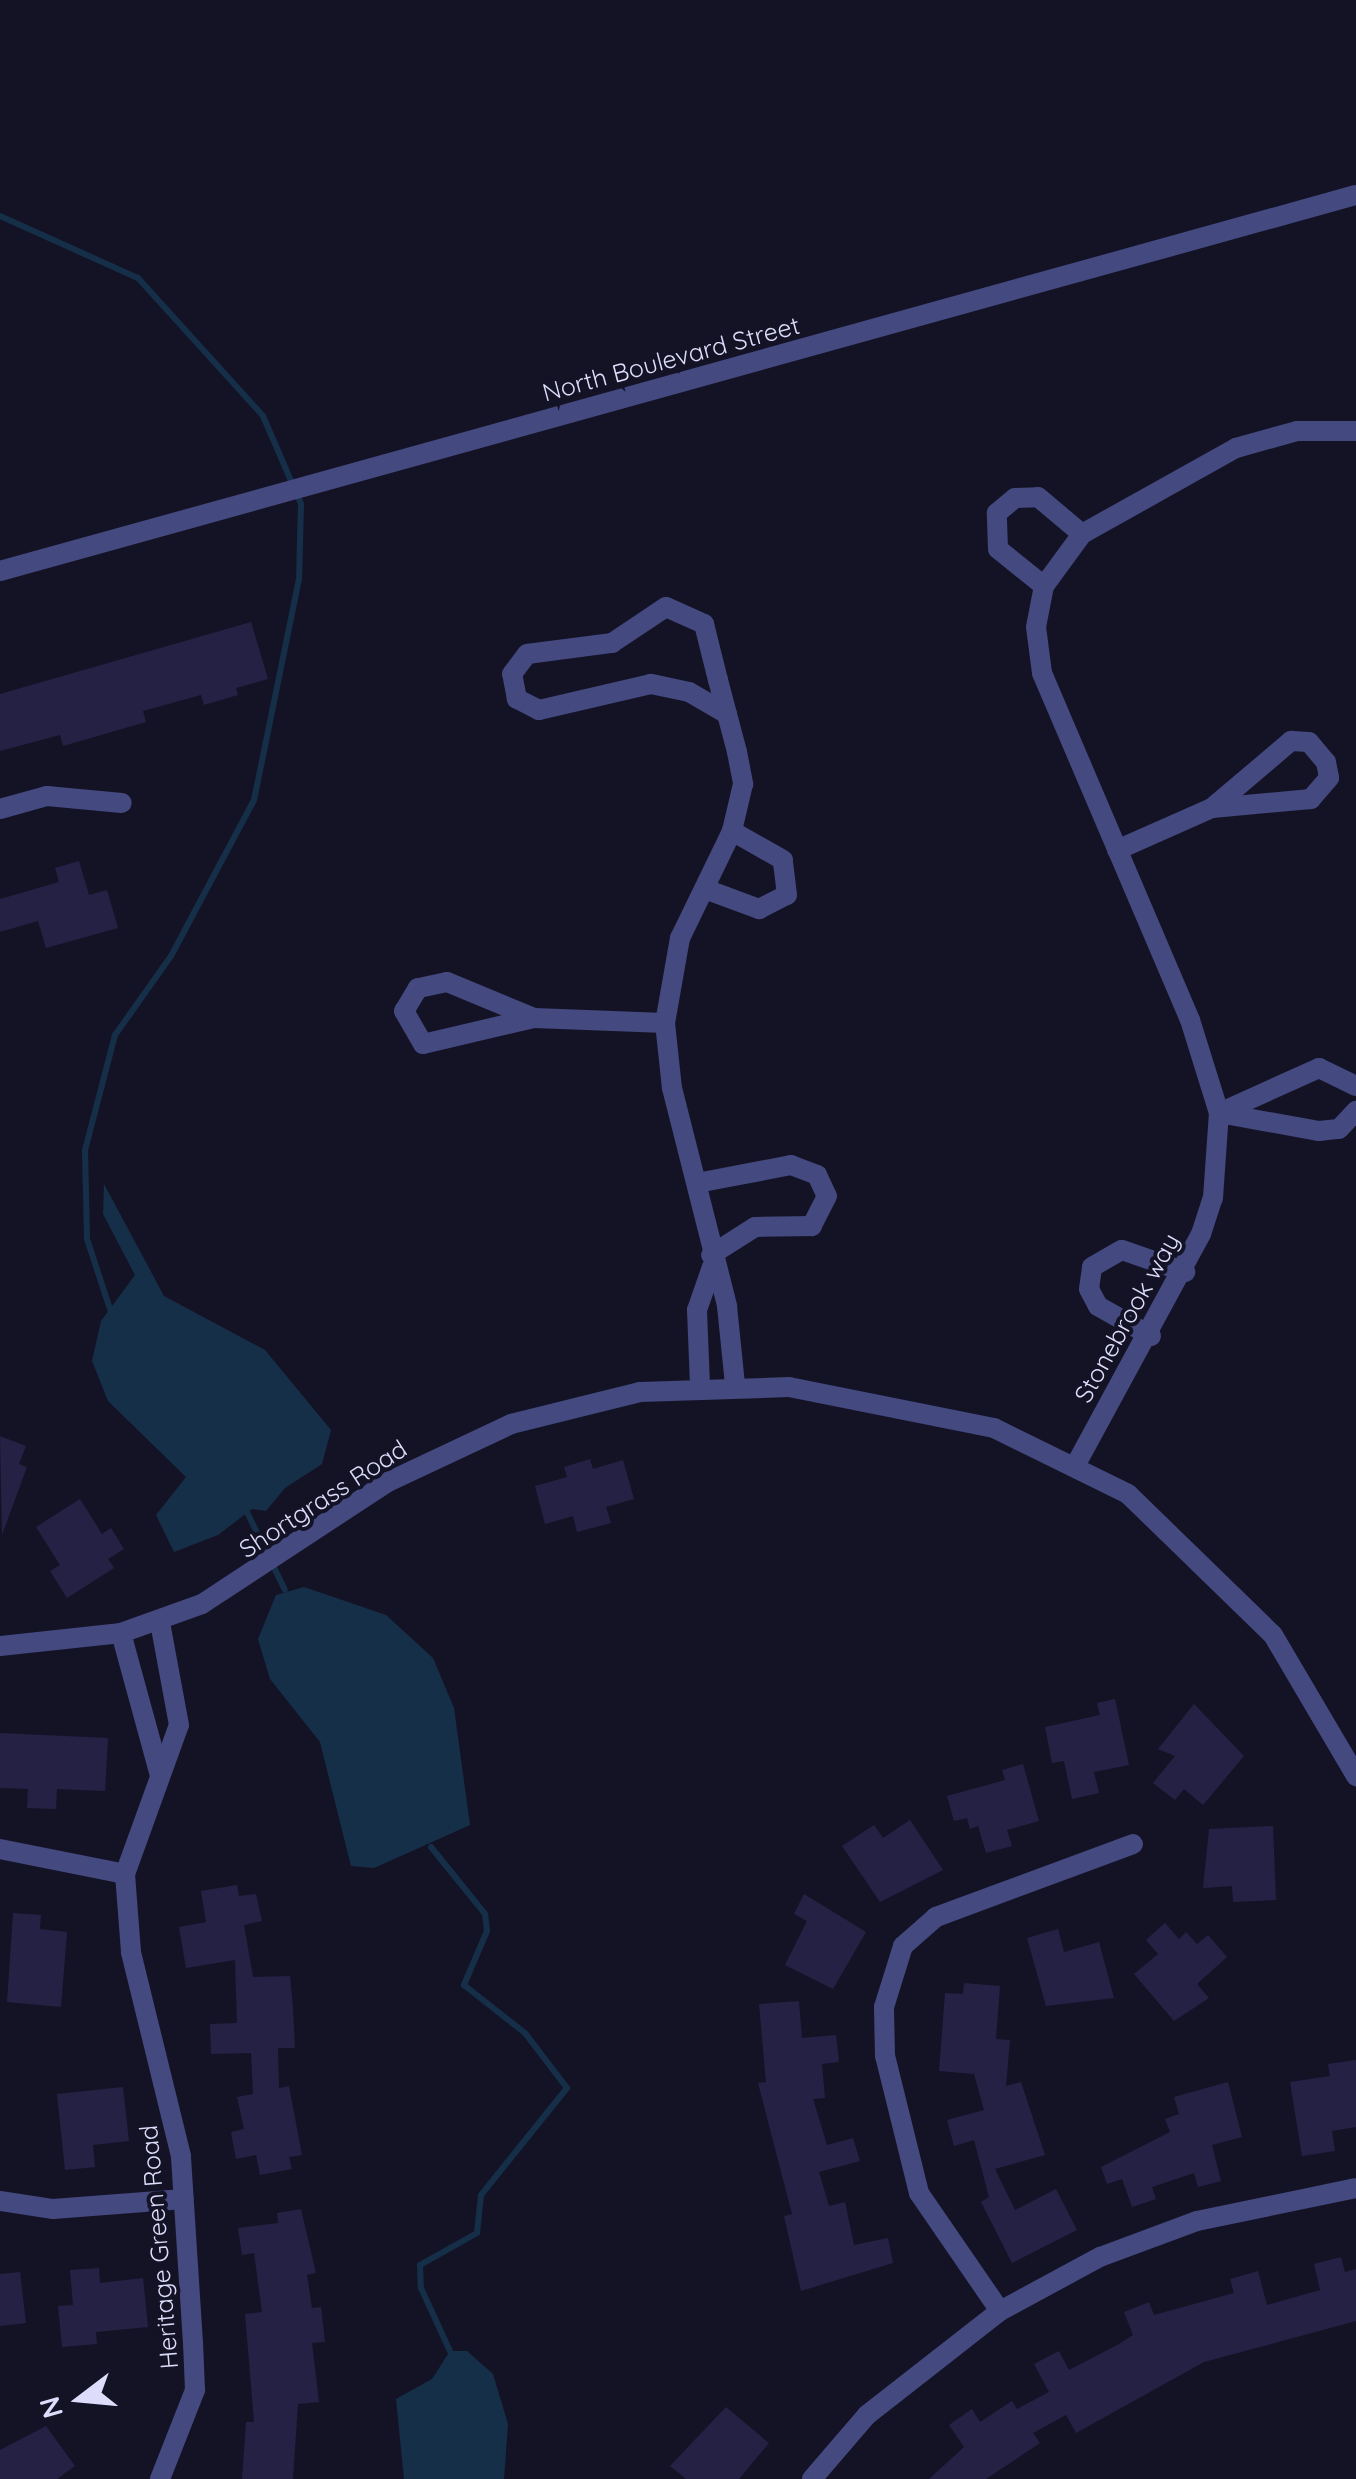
<!DOCTYPE html>
<html>
<head>
<meta charset="utf-8">
<style>
	body { margin:0 }
	#map { position:relative; width:1356px; height:2479px; overflow:hidden; background:#141326; font-family:Quicksand,sans-serif }
	div>[style] { position:absolute }
	[style*='--x'] { left:calc(var(--x)*1px); top:calc(var(--y)*1px); width:calc(var(--w)*1px); rotate:calc(var(--a)*1deg) }
	.water>* { inset:0; background:#162f48 }
	.stream>* { height:6px; margin:-3px; padding:0 3px; transform-origin:3px; border-radius:3px; background:#162f48 }
	.building>* { inset:0; background:#242145 }
	.minor>* { height:20px; margin:-10px; padding:0 10px; transform-origin:10px; border-radius:10px; background:#444980 }
	span { translate:-50% -50%; white-space:nowrap; text-align:center; line-height:1.15; -webkit-text-stroke:8px #141326; paint-order:stroke }
	.street-label { font-size:25px; color:#ddddfb }
	.north { position:absolute; left:30px; top:2349px; width:100px; height:100px; -webkit-text-stroke:8px #141326; paint-order:stroke; rotate:254deg; font-size:28px; font-weight:700; line-height:40px; text-align:center; color:#ddddfb }
	.north::after { content:''; display:block; margin:auto; width:35px; height:45px; background:#ddddfb; clip-path:polygon(50% 0,100% 100%,50% 72%,0 100%) }
</style>
</head>
<body>
<div id="map">
	<div class="water">
		<div style="clip-path:polygon(104px 1184px,164px 1296px,265px 1350px,331px 1430px,322px 1464px,285px 1488px,266px 1511px,252px 1509px,218px 1535px,174px 1552px,156px 1515px,186px 1477px,108px 1401px,92px 1361px,101px 1321px,135px 1275px,103px 1214px)"></div>
		<div style="clip-path:polygon(304px 1587px,386px 1615px,433px 1658px,454px 1708px,470px 1825px,374px 1868px,351px 1866px,320px 1742px,270px 1679px,258px 1639px,276px 1595px)"></div>
		<div style="clip-path:polygon(450px 2351px,467px 2351px,493px 2374px,508px 2424px,504px 2479px,404px 2479px,396px 2399px,432px 2379px)"></div>
	</div>
	<div class="stream">
		<div style="--x:0;--y:216;--w:151;--a:24.2"></div>
		<div style="--x:138;--y:278;--w:186;--a:47.8"></div>
		<div style="--x:263;--y:416;--w:96;--a:66.6"></div>
		<div style="--x:301;--y:504;--w:75;--a:91.5"></div>
		<div style="--x:299;--y:579;--w:226;--a:101.5"></div>
		<div style="--x:254;--y:800;--w:177;--a:118"></div>
		<div style="--x:171;--y:956;--w:97;--a:125.3"></div>
		<div style="--x:115;--y:1035;--w:119;--a:104.6"></div>
		<div style="--x:85;--y:1150;--w:89;--a:88.7"></div>
		<div style="--x:87;--y:1239;--w:80;--a:71.8"></div>
		<div style="--x:244;--y:1506;--w:93;--a:64"></div>
		<div style="--x:431;--y:1847;--w:86;--a:51.1"></div>
		<div style="--x:485;--y:1914;--w:17;--a:83"></div>
		<div style="--x:487;--y:1931;--w:59;--a:113.1"></div>
		<div style="--x:464;--y:1985;--w:78;--a:38.2"></div>
		<div style="--x:525;--y:2033;--w:69;--a:52.6"></div>
		<div style="--x:567;--y:2088;--w:137;--a:128.8"></div>
		<div style="--x:481;--y:2195;--w:38;--a:96"></div>
		<div style="--x:477;--y:2233;--w:65;--a:150.7"></div>
		<div style="--x:420;--y:2265;--w:23;--a:88"></div>
		<div style="--x:421;--y:2288;--w:69;--a:65.3"></div>
	</div>
	<div class="building">
		<div style="clip-path:polygon(251px 622px,268px 679px,236px 688px,238px 695px,204px 705px,201px 695px,143px 711px,146px 722px,63px 746px,60px 735px,0 751px,0 694px)"></div>
		<div style="clip-path:polygon(79px 861px,89px 895px,107px 890px,118px 928px,46px 948px,38px 921px,0 932px,0 899px,59px 882px,55px 868px)"></div>
		<div style="clip-path:polygon(0 1436px,26px 1446px,19px 1464px,27px 1467px,2px 1535px)"></div>
		<div style="clip-path:polygon(590px 1459px,593px 1469px,623px 1460px,634px 1499px,606px 1507px,611px 1523px,577px 1532px,573px 1516px,545px 1524px,535px 1486px,567px 1477px,564px 1467px)"></div>
		<div style="clip-path:polygon(80px 1499px,102px 1534px,111px 1528px,124px 1549px,108px 1559px,114px 1568px,67px 1598px,50px 1571px,60px 1565px,36px 1527px)"></div>
		<div style="clip-path:polygon(1115px 1699px,1129px 1765px,1094px 1772px,1099px 1793px,1072px 1799px,1064px 1761px,1052px 1763px,1045px 1727px,1100px 1715px,1097px 1703px)"></div>
		<div style="clip-path:polygon(1194px 1704px,1244px 1756px,1203px 1805px,1184px 1789px,1175px 1800px,1153px 1783px,1175px 1756px,1158px 1749px)"></div>
		<div style="clip-path:polygon(0 1733px,108px 1738px,105px 1791px,57px 1789px,56px 1809px,27px 1808px,28px 1789px,0 1788px)"></div>
		<div style="clip-path:polygon(1023px 1764px,1039px 1821px,1007px 1830px,1012px 1846px,986px 1853px,978px 1826px,970px 1829px,967px 1818px,954px 1821px,947px 1796px,1005px 1780px,1002px 1770px)"></div>
		<div style="clip-path:polygon(910px 1820px,943px 1870px,880px 1902px,842px 1846px,874px 1825px,883px 1838px)"></div>
		<div style="clip-path:polygon(1273px 1826px,1276px 1900px,1233px 1902px,1232px 1886px,1203px 1888px,1209px 1829px)"></div>
		<div style="clip-path:polygon(237px 1885px,239px 1896px,256px 1894px,262px 1921px,244px 1925px,253px 1977px,290px 1976px,293px 2009px,295px 2048px,278px 2048px,279px 2088px,289px 2086px,302px 2155px,289px 2157px,292px 2169px,260px 2175px,256px 2155px,236px 2159px,231px 2132px,244px 2129px,237px 2097px,253px 2094px,251px 2053px,211px 2054px,210px 2024px,237px 2023px,235px 1960px,186px 1968px,179px 1927px,206px 1922px,201px 1891px)"></div>
		<div style="clip-path:polygon(804px 1894px,866px 1932px,833px 1989px,785px 1965px,807px 1921px,794px 1914px)"></div>
		<div style="clip-path:polygon(13px 1913px,41px 1915px,40px 1929px,67px 1932px,61px 2007px,7px 2002px)"></div>
		<div style="clip-path:polygon(1165px 1923px,1179px 1939px,1186px 1932px,1197px 1944px,1208px 1935px,1227px 1957px,1197px 1984px,1209px 1998px,1174px 2021px,1134px 1974px,1158px 1954px,1146px 1940px)"></div>
		<div style="clip-path:polygon(1058px 1929px,1064px 1952px,1099px 1942px,1114px 1998px,1046px 2006px,1027px 1938px)"></div>
		<div style="clip-path:polygon(964px 1983px,1000px 1986px,996px 2039px,1010px 2040px,1006px 2086px,1021px 2082px,1045px 2155px,995px 2169px,1015px 2210px,1056px 2189px,1077px 2230px,1012px 2263px,981px 2202px,989px 2197px,974px 2140px,954px 2146px,947px 2120px,984px 2110px,974px 2074px,939px 2071px,945px 1993px,963px 1994px)"></div>
		<div style="clip-path:polygon(799px 2001px,802px 2038px,836px 2035px,839px 2062px,822px 2064px,825px 2098px,813px 2099px,827px 2145px,853px 2138px,860px 2161px,819px 2172px,829px 2206px,845px 2202px,854px 2245px,888px 2238px,893px 2263px,801px 2291px,784px 2216px,792px 2214px,758px 2083px,766px 2082px,759px 2004px)"></div>
		<div style="clip-path:polygon(1356px 2060px,1356px 2127px,1332px 2131px,1335px 2151px,1302px 2156px,1290px 2082px,1330px 2076px,1328px 2064px)"></div>
		<div style="clip-path:polygon(1228px 2082px,1242px 2137px,1212px 2145px,1221px 2181px,1198px 2187px,1194px 2173px,1152px 2187px,1156px 2199px,1132px 2207px,1122px 2179px,1107px 2184px,1101px 2167px,1170px 2132px,1165px 2119px,1179px 2114px,1174px 2097px)"></div>
		<div style="clip-path:polygon(123px 2087px,129px 2141px,93px 2145px,95px 2167px,65px 2170px,57px 2094px)"></div>
		<div style="clip-path:polygon(301px 2209px,316px 2273px,307px 2275px,312px 2308px,321px 2307px,325px 2342px,312px 2343px,319px 2402px,298px 2404px,293px 2479px,242px 2479px,246px 2422px,254px 2422px,245px 2314px,262px 2312px,254px 2253px,242px 2255px,238px 2228px,278px 2223px,277px 2213px)"></div>
		<div style="clip-path:polygon(1341px 2257px,1345px 2272px,1356px 2269px,1356px 2321px,1204px 2362px,1076px 2433px,1066px 2415px,1033px 2433px,1040px 2443px,986px 2479px,929px 2479px,964px 2447px,949px 2425px,972px 2409px,980px 2422px,1012px 2401px,1017px 2409px,1049px 2392px,1034px 2364px,1059px 2351px,1069px 2370px,1119px 2344px,1133px 2335px,1124px 2312px,1149px 2302px,1154px 2315px,1234px 2293px,1230px 2279px,1258px 2271px,1267px 2305px,1320px 2290px,1314px 2264px)"></div>
		<div style="clip-path:polygon(99px 2268px,100px 2283px,143px 2278px,148px 2327px,96px 2332px,97px 2344px,62px 2347px,58px 2306px,73px 2305px,70px 2270px)"></div>
		<div style="clip-path:polygon(20px 2272px,26px 2323px,0 2326px,0 2274px)"></div>
		<div style="clip-path:polygon(726px 2407px,769px 2443px,739px 2479px,686px 2479px,670px 2466px)"></div>
		<div style="clip-path:polygon(46px 2426px,75px 2466px,57px 2479px,0 2479px,0 2450px)"></div>
	</div>
	<div class="minor">
		<div style="--x:0;--y:571;--w:1407;--a:-15.5"></div>
		<div style="--x:1044;--y:586;--w:59;--a:-141.2"></div>
		<div style="--x:998;--y:549;--w:36;--a:-92"></div>
		<div style="--x:997;--y:513;--w:23;--a:-40"></div>
		<div style="--x:1015;--y:498;--w:23;--a:-2"></div>
		<div style="--x:1038;--y:497;--w:57;--a:40.1"></div>
		<div style="--x:727;--y:714;--w:44;--a:-149.9"></div>
		<div style="--x:689;--y:692;--w:39;--a:-168"></div>
		<div style="--x:651;--y:684;--w:115;--a:166.9"></div>
		<div style="--x:539;--y:710;--w:25;--a:-153"></div>
		<div style="--x:517;--y:699;--w:25;--a:-101"></div>
		<div style="--x:512;--y:674;--w:25;--a:-53"></div>
		<div style="--x:527;--y:654;--w:86;--a:-7.4"></div>
		<div style="--x:612;--y:643;--w:65;--a:-33.7"></div>
		<div style="--x:666;--y:607;--w:42;--a:24.1"></div>
		<div style="--x:704;--y:624;--w:58;--a:76"></div>
		<div style="--x:718;--y:680;--w:74;--a:75.2"></div>
		<div style="--x:737;--y:752;--w:33;--a:79"></div>
		<div style="--x:743;--y:784;--w:48;--a:103.2"></div>
		<div style="--x:732;--y:831;--w:119;--a:115.9"></div>
		<div style="--x:680;--y:938;--w:86;--a:100"></div>
		<div style="--x:665;--y:1023;--w:65;--a:83.9"></div>
		<div style="--x:672;--y:1088;--w:225;--a:75.8"></div>
		<div style="--x:727;--y:1306;--w:79;--a:84.2"></div>
		<div style="--x:0;--y:809;--w:49;--a:-15.5"></div>
		<div style="--x:47;--y:796;--w:75;--a:5.3"></div>
		<div style="--x:1117;--y:850;--w:104;--a:-23.9"></div>
		<div style="--x:1212;--y:808;--w:104;--a:-40.3"></div>
		<div style="--x:1291;--y:741;--w:18;--a:3"></div>
		<div style="--x:1309;--y:742;--w:26;--a:50"></div>
		<div style="--x:1326;--y:762;--w:16;--a:79"></div>
		<div style="--x:1329;--y:778;--w:28;--a:131"></div>
		<div style="--x:1311;--y:799;--w:99;--a:174.8"></div>
		<div style="--x:705;--y:889;--w:58;--a:20.3"></div>
		<div style="--x:759;--y:909;--w:31;--a:-27"></div>
		<div style="--x:787;--y:895;--w:35;--a:-97"></div>
		<div style="--x:783;--y:860;--w:59;--a:-150.4"></div>
		<div style="--x:534;--y:1018;--w:94;--a:-157.5"></div>
		<div style="--x:447;--y:982;--w:30;--a:168"></div>
		<div style="--x:418;--y:988;--w:27;--a:121"></div>
		<div style="--x:404;--y:1011;--w:38;--a:60"></div>
		<div style="--x:423;--y:1044;--w:114;--a:-13.2"></div>
		<div style="--x:534;--y:1018;--w:131;--a:2.2"></div>
		<div style="--x:1219;--y:1113;--w:110;--a:-24.2"></div>
		<div style="--x:1319;--y:1068;--w:41;--a:25.9"></div>
		<div style="--x:1219;--y:1113;--w:102;--a:10.2"></div>
		<div style="--x:1319;--y:1131;--w:20;--a:-6"></div>
		<div style="--x:1339;--y:1129;--w:25;--a:-47"></div>
		<div style="--x:697;--y:1183;--w:96;--a:-10.8"></div>
		<div style="--x:791;--y:1165;--w:28;--a:21"></div>
		<div style="--x:817;--y:1175;--w:23;--a:65"></div>
		<div style="--x:827;--y:1196;--w:34;--a:117"></div>
		<div style="--x:812;--y:1226;--w:57;--a:179"></div>
		<div style="--x:755;--y:1227;--w:52;--a:147.5"></div>
		<div style="--x:1151;--y:1336;--w:61;--a:-150.5"></div>
		<div style="--x:1098;--y:1306;--w:19;--a:-118"></div>
		<div style="--x:1089;--y:1289;--w:22;--a:-82"></div>
		<div style="--x:1092;--y:1267;--w:34;--a:-30"></div>
		<div style="--x:1122;--y:1250;--w:67;--a:19.2"></div>
		<div style="--x:700;--y:1385;--w:75;--a:-92.3"></div>
		<div style="--x:697;--y:1310;--w:46;--a:-70.8"></div>
		<div style="--x:1075;--y:1466;--w:264;--a:-61.5"></div>
		<div style="--x:1201;--y:1234;--w:38;--a:-72"></div>
		<div style="--x:1213;--y:1198;--w:85;--a:-86"></div>
		<div style="--x:1219;--y:1113;--w:97;--a:-107.3"></div>
		<div style="--x:1190;--y:1020;--w:377;--a:-113.1"></div>
		<div style="--x:1042;--y:673;--w:46;--a:-97.4"></div>
		<div style="--x:1036;--y:627;--w:42;--a:-79"></div>
		<div style="--x:1044;--y:586;--w:64;--a:-53.8"></div>
		<div style="--x:1082;--y:534;--w:176;--a:-29.2"></div>
		<div style="--x:1236;--y:448;--w:63;--a:-15.6"></div>
		<div style="--x:1297;--y:431;--w:59;--a:0"></div>
		<div style="--x:121;--y:1633;--w:148;--a:74.7"></div>
		<div style="--x:0;--y:1646;--w:122;--a:-6.1"></div>
		<div style="--x:121;--y:1633;--w:86;--a:-19.7"></div>
		<div style="--x:202;--y:1604;--w:222;--a:-33.3"></div>
		<div style="--x:388;--y:1482;--w:136;--a:-25.2"></div>
		<div style="--x:511;--y:1424;--w:133;--a:-13.9"></div>
		<div style="--x:640;--y:1392;--w:149;--a:-1.9"></div>
		<div style="--x:789;--y:1387;--w:209;--a:11.3"></div>
		<div style="--x:994;--y:1428;--w:149;--a:26.2"></div>
		<div style="--x:1128;--y:1494;--w:202;--a:44.2"></div>
		<div style="--x:1273;--y:1635;--w:164;--a:59.5"></div>
		<div style="--x:0;--y:1849;--w:127;--a:11.3"></div>
		<div style="--x:0;--y:2201;--w:54;--a:8.6"></div>
		<div style="--x:53;--y:2209;--w:131;--a:-4.4"></div>
		<div style="--x:1000;--y:2311;--w:143;--a:-124.5"></div>
		<div style="--x:919;--y:2193;--w:141;--a:-103.9"></div>
		<div style="--x:885;--y:2056;--w:49;--a:-91.2"></div>
		<div style="--x:884;--y:2007;--w:64;--a:-72.7"></div>
		<div style="--x:903;--y:1946;--w:44;--a:-41.3"></div>
		<div style="--x:936;--y:1917;--w:210;--a:-20.3"></div>
		<div style="--x:160;--y:2479;--w:96;--a:-68.5"></div>
		<div style="--x:195;--y:2390;--w:47;--a:-92.4"></div>
		<div style="--x:193;--y:2343;--w:187;--a:-93.7"></div>
		<div style="--x:181;--y:2156;--w:210;--a:-103.8"></div>
		<div style="--x:131;--y:1952;--w:78;--a:-94.4"></div>
		<div style="--x:125;--y:1874;--w:158;--a:-70.1"></div>
		<div style="--x:179;--y:1725;--w:105;--a:-100.5"></div>
		<div style="--x:812;--y:2479;--w:84;--a:-49.3"></div>
		<div style="--x:867;--y:2415;--w:169;--a:-38"></div>
		<div style="--x:1000;--y:2311;--w:114;--a:-28.4"></div>
		<div style="--x:1100;--y:2257;--w:103;--a:-20.4"></div>
		<div style="--x:1197;--y:2221;--w:162;--a:-11.7"></div>
	</div>
	<div class="street-label">
		<span style="left:671px;top:359px;rotate:-15deg">North Boulevard Street</span>
		<span style="left:1127px;top:1318px;rotate:-61deg">Stonebrook way</span>
		<span style="left:323px;top:1499px;rotate:-33deg">Shortgrass Road</span>
		<span style="left:159px;top:2247px;rotate:-95deg">Heritage Green Road</span>
	</div>
	<div class="north">N</div>
</div>
</body>
</html>
